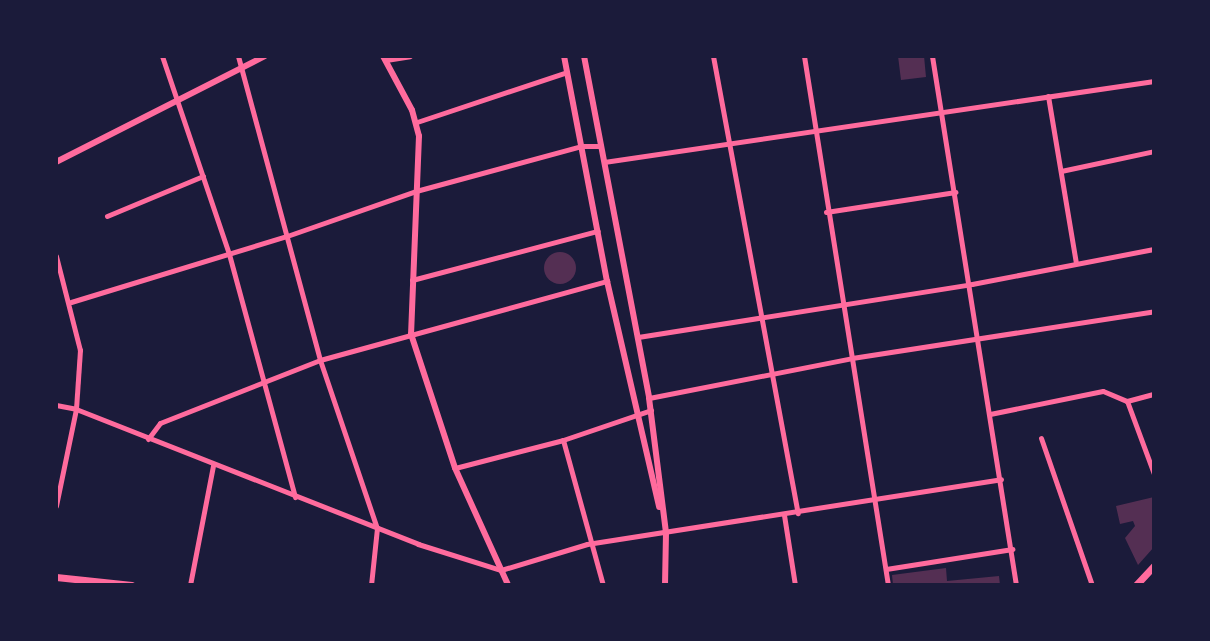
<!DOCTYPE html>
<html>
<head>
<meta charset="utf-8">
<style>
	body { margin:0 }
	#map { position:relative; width:1210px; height:641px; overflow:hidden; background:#1b1b3a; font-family:"DejaVu Sans",sans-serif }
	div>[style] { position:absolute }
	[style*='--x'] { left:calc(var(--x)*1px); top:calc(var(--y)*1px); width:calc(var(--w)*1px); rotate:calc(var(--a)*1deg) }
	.building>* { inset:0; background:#542f53 }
	.round { border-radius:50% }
	.minor>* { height:5px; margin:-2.5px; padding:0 2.5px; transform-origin:2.5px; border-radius:2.5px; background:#ff6b9d }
	.tertiary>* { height:6px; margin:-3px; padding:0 3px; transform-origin:3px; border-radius:3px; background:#ff6b9d }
	.secondary>* { height:7px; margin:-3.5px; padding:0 3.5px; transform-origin:3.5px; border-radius:3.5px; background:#ff6b9d }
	span { translate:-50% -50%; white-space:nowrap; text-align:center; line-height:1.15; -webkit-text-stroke:7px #1b1b3a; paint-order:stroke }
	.frame { position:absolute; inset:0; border:58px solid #1b1b3a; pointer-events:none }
</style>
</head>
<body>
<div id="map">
	<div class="building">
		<div style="clip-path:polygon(898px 56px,924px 56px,926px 77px,901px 80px)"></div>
		<div class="round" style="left:544px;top:252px;width:32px;height:32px"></div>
		<div style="clip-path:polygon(1154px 497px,1154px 547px,1138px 565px,1125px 538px,1135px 526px,1133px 521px,1120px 524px,1116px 506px)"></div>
		<div style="clip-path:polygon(946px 568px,947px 581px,999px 576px,1000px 585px,893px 585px,892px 575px)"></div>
	</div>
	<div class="minor">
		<div style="--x:162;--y:56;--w:209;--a:71.3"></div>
		<div style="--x:229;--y:254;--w:252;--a:74.8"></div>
		<div style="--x:238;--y:56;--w:315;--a:74.9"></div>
		<div style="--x:320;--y:360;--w:177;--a:71.3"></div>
		<div style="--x:377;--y:528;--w:57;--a:96"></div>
		<div style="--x:713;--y:56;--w:465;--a:79.5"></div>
		<div style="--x:804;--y:56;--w:536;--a:80.98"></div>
		<div style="--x:932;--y:56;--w:536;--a:80.98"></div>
		<div style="--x:386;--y:60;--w:24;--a:-9"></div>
		<div style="--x:1048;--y:96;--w:169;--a:80.5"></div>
		<div style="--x:417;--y:122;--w:158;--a:-18.4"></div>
		<div style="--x:604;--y:162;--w:556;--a:-8.38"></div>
		<div style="--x:1061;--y:171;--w:95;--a:-12.1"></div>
		<div style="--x:826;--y:212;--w:131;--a:-8.8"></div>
		<div style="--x:107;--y:216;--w:104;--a:-22.6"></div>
		<div style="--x:56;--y:256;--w:97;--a:75.7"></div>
		<div style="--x:80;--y:350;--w:59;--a:93.9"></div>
		<div style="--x:76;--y:409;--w:99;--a:101.7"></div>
		<div style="--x:412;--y:280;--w:192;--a:-14.8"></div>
		<div style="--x:71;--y:302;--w:226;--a:-17"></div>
		<div style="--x:287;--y:236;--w:137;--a:-19.2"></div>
		<div style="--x:416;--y:191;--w:172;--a:-15.2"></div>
		<div style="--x:582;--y:146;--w:19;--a:0"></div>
		<div style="--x:638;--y:337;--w:338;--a:-9"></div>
		<div style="--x:972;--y:284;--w:185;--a:-10.9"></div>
		<div style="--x:649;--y:398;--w:207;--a:-11.1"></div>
		<div style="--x:852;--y:358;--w:306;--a:-8.8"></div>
		<div style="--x:1127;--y:401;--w:78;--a:69.7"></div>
		<div style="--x:56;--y:405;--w:20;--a:11"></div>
		<div style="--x:76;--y:409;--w:368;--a:21.5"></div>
		<div style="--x:418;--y:544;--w:87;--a:17.4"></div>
		<div style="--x:501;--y:570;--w:90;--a:-16.8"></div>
		<div style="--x:587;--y:544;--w:419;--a:-8.9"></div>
		<div style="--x:990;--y:414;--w:115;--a:-11.5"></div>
		<div style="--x:1103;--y:391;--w:26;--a:23"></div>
		<div style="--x:1127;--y:401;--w:28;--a:-15"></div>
		<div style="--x:1041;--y:438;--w:156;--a:70.9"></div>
		<div style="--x:148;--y:439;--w:20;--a:-53"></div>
		<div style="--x:160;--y:423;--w:172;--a:-21.5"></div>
		<div style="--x:320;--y:360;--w:298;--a:-15.4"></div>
		<div style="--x:563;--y:440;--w:150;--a:74.6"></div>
		<div style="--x:455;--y:468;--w:112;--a:-14.5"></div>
		<div style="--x:563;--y:440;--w:93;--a:-18.8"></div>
		<div style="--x:784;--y:515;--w:71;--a:81.1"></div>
		<div style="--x:886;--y:569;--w:128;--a:-9"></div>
		<div style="--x:190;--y:585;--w:122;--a:-79.1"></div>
	</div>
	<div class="tertiary">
		<div style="--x:383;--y:56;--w:61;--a:61.8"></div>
		<div style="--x:412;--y:110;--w:27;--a:75"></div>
		<div style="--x:419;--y:136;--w:198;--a:92.3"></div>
		<div style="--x:411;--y:334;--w:141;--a:71.8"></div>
		<div style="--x:455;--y:468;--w:128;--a:65.6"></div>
		<div style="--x:564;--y:56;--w:229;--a:79.2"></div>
		<div style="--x:607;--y:281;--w:232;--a:77"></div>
		<div style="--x:584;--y:56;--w:348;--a:79.2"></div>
		<div style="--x:649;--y:398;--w:136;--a:82.8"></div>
		<div style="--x:666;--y:533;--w:52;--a:91.1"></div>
		<div style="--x:56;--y:162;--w:234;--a:-26.9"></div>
	</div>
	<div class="secondary">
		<div style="--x:56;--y:577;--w:76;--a:6"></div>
		<div style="--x:1136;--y:585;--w:26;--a:-47"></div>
	</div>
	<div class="frame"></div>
</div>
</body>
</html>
